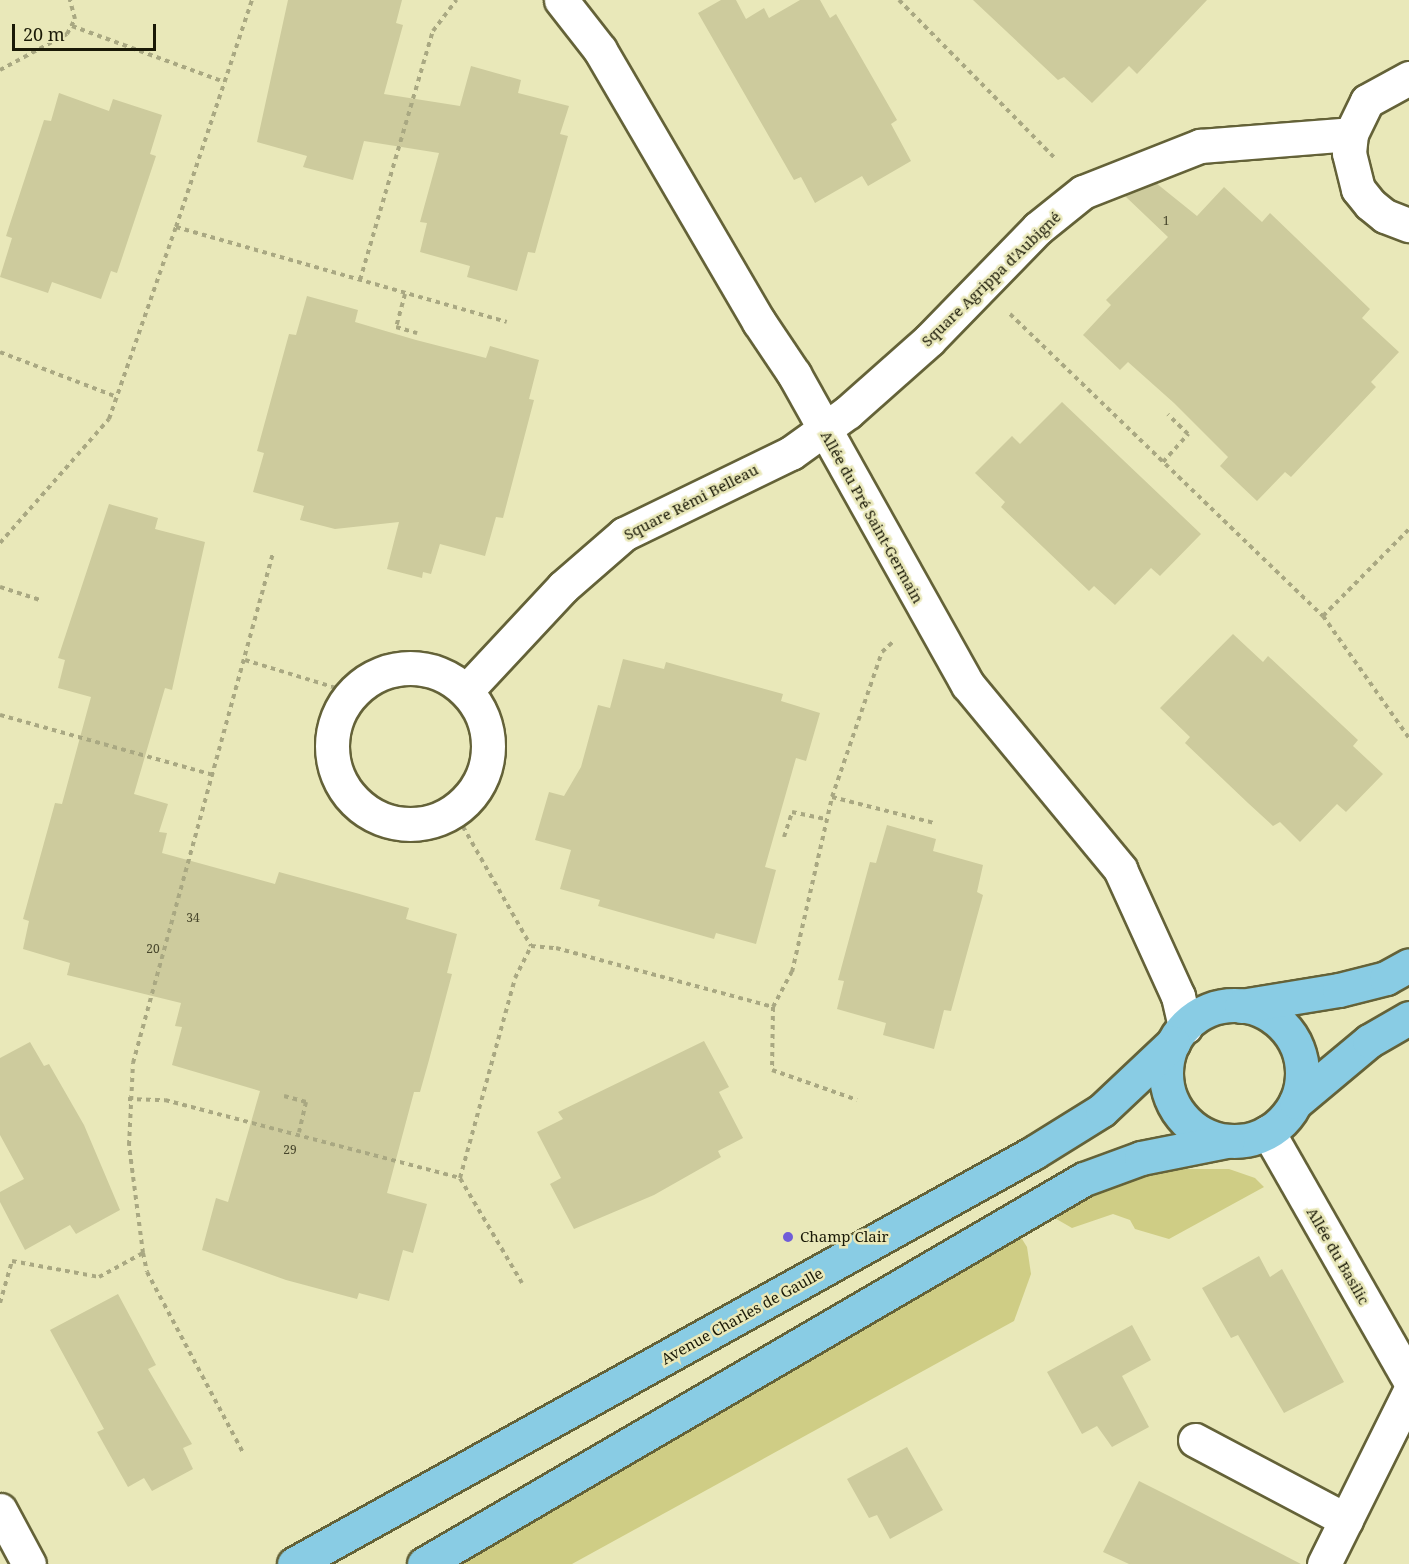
<!DOCTYPE html>
<html>
<head>
<meta charset="utf-8">
<style>
	body { margin:0 }
	#map { position:relative; width:1409px; height:1564px; overflow:hidden; background:#e9e8b9; font-family:"Noto Serif",serif }
	div>[style] { position:absolute }
	[style*='--x'] { left:calc(var(--x)*1px); top:calc(var(--y)*1px); width:calc(var(--w)*1px); rotate:calc(var(--a)*1deg) }
	.green>* { inset:0; background:#cfcd85 }
	.building>* { inset:0; background:#cdcb9d }
	.path>* { height:4px; margin-top:-2px; transform-origin:0; background:repeating-linear-gradient(90deg,#a9a882 0 4.5px,transparent 0 9px) }
	.roads { filter:drop-shadow(2px 0 #646238) drop-shadow(-2px 0 #646238) drop-shadow(0 2px #646238) drop-shadow(0 -2px #646238) }
	.minor>* { height:33px; margin:-16.5px; padding:0 16.5px; transform-origin:16.5px; border-radius:16.5px; background:#fff }
	.minor>.ring { margin:-16.5px; padding:0; box-sizing:content-box; background:none; border:33px solid #fff; border-radius:50% }
	.major>* { height:33px; margin:-16.5px; padding:0 16.5px; transform-origin:16.5px; border-radius:16.5px; background:#89cce4 }
	.major>.ring { margin:-16.5px; padding:0; box-sizing:content-box; background:none; border:33px solid #89cce4; border-radius:50% }
	.dots>* { width:16px; height:16px; translate:-50% -50%; box-sizing:border-box; border:3px solid #e9e8b9; border-radius:50% }
	span { translate:-50% -50%; white-space:nowrap; text-align:center; line-height:1.15; -webkit-text-stroke:5px #e9e8b9; paint-order:stroke }
	.number-label { font-size:12px; color:#47462c }
	.number-label span { -webkit-text-stroke-width:0 }
	.street-label { font-size:15px; color:#1a1907 }
	.poi-label { font-size:15px; color:#1a1907 }
	.left { translate:0 -50%; text-align:left }
	.scale { position:absolute; left:12px; top:24px; width:144px; height:27px; box-sizing:border-box; border:3px solid #1a1907; border-top:0; padding-left:8px; font-size:18px; line-height:21px; white-space:nowrap; color:#1a1907; -webkit-text-stroke:4px #e9e8b9; paint-order:stroke }
</style>
</head>
<body>
<div id="map">
	<div class="green">
		<div style="clip-path:polygon(1181px 1169px,1229px 1169px,1255px 1178px,1264px 1187px,1169px 1239px,1135px 1229px,1130px 1220px,1113px 1214px,1072px 1228px,1046px 1213px,1100px 1187px)"></div>
		<div style="clip-path:polygon(1017px 1231px,1027px 1247px,1031px 1274px,1014px 1321px,572px 1564px,453px 1564px)"></div>
	</div>
	<div class="building">
		<div style="clip-path:polygon(288px 0,402px 0,396px 23px,403px 25px,384px 94px,460px 106px,471px 66px,521px 80px,518px 93px,569px 106px,560px 134px,568px 136px,543px 224px,535px 253px,528px 252px,517px 291px,467px 277px,470px 266px,420px 252px,427px 223px,420px 222px,439px 153px,364px 141px,353px 180px,303px 167px,307px 156px,257px 142px)"></div>
		<div style="clip-path:polygon(721px 0,736px 0,746px 19px,764px 8px,769px 18px,800px 0,820px 0,830px 18px,836px 14px,897px 120px,891px 124px,911px 161px,868px 186px,862px 176px,815px 203px,801px 177px,794px 180px,698px 13px)"></div>
		<div style="clip-path:polygon(973px 0,1207px 0,1137px 74px,1129px 66px,1092px 103px,1064px 77px,1058px 80px)"></div>
		<div style="clip-path:polygon(59px 93px,109px 111px,113px 99px,162px 115px,150px 154px,156px 156px,117px 273px,111px 271px,101px 299px,52px 282px,48px 293px,0 277px,12px 238px,6px 236px,44px 120px,51px 121px)"></div>
		<div style="clip-path:polygon(1156px 183px,1197px 216px,1224px 187px,1262px 222px,1270px 213px,1370px 309px,1362px 318px,1399px 352px,1371px 382px,1376px 387px,1291px 477px,1285px 472px,1257px 501px,1220px 466px,1228px 457px,1174px 403px,1128px 362px,1120px 370px,1083px 335px,1111px 305px,1106px 300px,1168px 237px,1125px 196px)"></div>
		<div style="clip-path:polygon(307px 296px,358px 310px,355px 322px,416px 340px,486px 358px,490px 346px,539px 360px,529px 399px,534px 400px,503px 518px,496px 517px,485px 556px,440px 544px,431px 574px,423px 572px,422px 578px,387px 569px,399px 522px,335px 529px,300px 520px,304px 506px,253px 492px,264px 453px,257px 451px,289px 334px,296px 335px)"></div>
		<div style="clip-path:polygon(1062px 402px,1201px 534px,1160px 576px,1151px 568px,1115px 605px,1094px 586px,1089px 591px,1001px 507px,1005px 502px,975px 473px,1012px 436px,1020px 444px)"></div>
		<div style="clip-path:polygon(109px 504px,158px 518px,155px 529px,205px 542px,172px 690px,165px 688px,134px 794px,168px 804px,159px 832px,167px 833px,162px 853px,275px 884px,279px 872px,356px 893px,409px 908px,406px 919px,457px 934px,447px 973px,452px 974px,429px 1060px,420px 1092px,414px 1092px,387px 1193px,427px 1204px,413px 1253px,403px 1250px,389px 1301px,359px 1293px,357px 1299px,286px 1280px,202px 1250px,216px 1198px,228px 1202px,260px 1091px,172px 1065px,182px 1027px,175px 1026px,181px 1003px,67px 975px,70px 963px,23px 949px,29px 921px,23px 919px,55px 803px,62px 804px,91px 697px,58px 688px,65px 660px,58px 658px)"></div>
		<div style="clip-path:polygon(1233px 634px,1263px 662px,1268px 656px,1358px 740px,1353px 746px,1383px 774px,1346px 812px,1337px 804px,1300px 842px,1280px 822px,1273px 826px,1248px 803px,1185px 743px,1190px 737px,1160px 708px)"></div>
		<div style="clip-path:polygon(623px 659px,664px 669px,666px 662px,783px 694px,781px 701px,820px 713px,806px 761px,796px 758px,765px 867px,776px 870px,756px 944px,716px 933px,714px 939px,598px 906px,600px 900px,560px 889px,571px 850px,535px 840px,549px 792px,564px 796px,581px 767px,598px 705px,610px 708px)"></div>
		<div style="clip-path:polygon(887px 825px,936px 839px,933px 851px,983px 865px,977px 892px,983px 895px,951px 1011px,944px 1010px,934px 1049px,883px 1035px,886px 1023px,837px 1009px,844px 981px,838px 980px,870px 862px,876px 863px)"></div>
		<div style="clip-path:polygon(704px 1041px,729px 1087px,719px 1092px,743px 1138px,718px 1151px,721px 1157px,654px 1195px,574px 1229px,550px 1184px,561px 1178px,537px 1132px,563px 1119px,558px 1112px)"></div>
		<div style="clip-path:polygon(30px 1042px,44px 1066px,49px 1064px,84px 1125px,120px 1210px,76px 1234px,70px 1225px,25px 1250px,0 1202px,0 1192px,24px 1179px,0 1135px,0 1058px)"></div>
		<div style="clip-path:polygon(1259px 1256px,1270px 1277px,1282px 1269px,1344px 1382px,1284px 1413px,1238px 1335px,1231px 1338px,1202px 1288px)"></div>
		<div style="clip-path:polygon(118px 1294px,156px 1365px,148px 1369px,192px 1444px,183px 1448px,193px 1469px,152px 1491px,144px 1478px,128px 1487px,97px 1432px,104px 1429px,50px 1330px)"></div>
		<div style="clip-path:polygon(1132px 1325px,1151px 1360px,1122px 1376px,1149px 1427px,1112px 1447px,1097px 1426px,1082px 1434px,1047px 1372px)"></div>
		<div style="clip-path:polygon(907px 1447px,943px 1510px,890px 1539px,877px 1515px,869px 1518px,847px 1479px)"></div>
		<div style="clip-path:polygon(1139px 1481px,1171px 1497px,1301px 1564px,1129px 1564px,1103px 1552px)"></div>
	</div>
	<div class="path">
		<div style="--x:899;--y:0;--w:223;--a:45.4"></div>
		<div style="--x:72;--y:26;--w:162;--a:20.2"></div>
		<div style="--x:0;--y:70;--w:76;--a:-28.2"></div>
		<div style="--x:67;--y:34;--w:17;--a:-62"></div>
		<div style="--x:75;--y:19;--w:20;--a:-105"></div>
		<div style="--x:176;--y:227;--w:239;--a:-71.5"></div>
		<div style="--x:360;--y:280;--w:259;--a:-73.7"></div>
		<div style="--x:433;--y:31;--w:39;--a:-53"></div>
		<div style="--x:405;--y:294;--w:34;--a:105"></div>
		<div style="--x:396;--y:327;--w:22;--a:16"></div>
		<div style="--x:1010;--y:314;--w:435;--a:44"></div>
		<div style="--x:1323;--y:616;--w:149;--a:54.8"></div>
		<div style="--x:0;--y:352;--w:125;--a:21"></div>
		<div style="--x:1163;--y:462;--w:38;--a:-48"></div>
		<div style="--x:1188;--y:434;--w:28;--a:-136"></div>
		<div style="--x:0;--y:543;--w:165;--a:-48.7"></div>
		<div style="--x:109;--y:419;--w:203;--a:-70.8"></div>
		<div style="--x:176;--y:227;--w:344;--a:16"></div>
		<div style="--x:0;--y:587;--w:42;--a:18"></div>
		<div style="--x:1323;--y:616;--w:122;--a:-45.3"></div>
		<div style="--x:245;--y:660;--w:112;--a:17.1"></div>
		<div style="--x:0;--y:715;--w:221;--a:15.7"></div>
		<div style="--x:832;--y:797;--w:105;--a:14.3"></div>
		<div style="--x:454;--y:811;--w:155;--a:60.3"></div>
		<div style="--x:531;--y:946;--w:25;--a:5"></div>
		<div style="--x:556;--y:948;--w:225;--a:15.2"></div>
		<div style="--x:773;--y:1007;--w:63;--a:90.9"></div>
		<div style="--x:772;--y:1070;--w:90;--a:19.4"></div>
		<div style="--x:784;--y:837;--w:26;--a:-72"></div>
		<div style="--x:792;--y:812;--w:34;--a:12"></div>
		<div style="--x:773;--y:1007;--w:40;--a:-62"></div>
		<div style="--x:792;--y:972;--w:180;--a:-77.1"></div>
		<div style="--x:832;--y:797;--w:153;--a:-71"></div>
		<div style="--x:882;--y:652;--w:16;--a:-43"></div>
		<div style="--x:284;--y:1096;--w:23;--a:15"></div>
		<div style="--x:306;--y:1102;--w:31;--a:103"></div>
		<div style="--x:128;--y:1099;--w:37;--a:2"></div>
		<div style="--x:165;--y:1100;--w:305;--a:14.8"></div>
		<div style="--x:143;--y:1253;--w:19;--a:78"></div>
		<div style="--x:147;--y:1272;--w:203;--a:62"></div>
		<div style="--x:522;--y:1283;--w:122;--a:-120.6"></div>
		<div style="--x:460;--y:1178;--w:207;--a:-74.6"></div>
		<div style="--x:515;--y:978;--w:36;--a:-63"></div>
		<div style="--x:0;--y:1303;--w:44;--a:-74.1"></div>
		<div style="--x:12;--y:1261;--w:88;--a:10.4"></div>
		<div style="--x:99;--y:1277;--w:50;--a:-28.6"></div>
		<div style="--x:143;--y:1253;--w:109;--a:-97.4"></div>
		<div style="--x:129;--y:1145;--w:82;--a:-87.2"></div>
		<div style="--x:133;--y:1063;--w:529;--a:-74.65"></div>
	</div>
	<div class="roads">
		<div class="minor">
			<div style="--x:561;--y:0;--w:63;--a:52"></div>
			<div style="--x:600;--y:50;--w:315;--a:59.7"></div>
			<div style="--x:759;--y:322;--w:63;--a:56.1"></div>
			<div style="--x:794;--y:374;--w:356;--a:60.8"></div>
			<div style="--x:968;--y:685;--w:239;--a:50.4"></div>
			<div style="--x:1120;--y:869;--w:140;--a:65.5"></div>
			<div style="--x:1178;--y:996;--w:32;--a:77"></div>
			<div style="--x:1409;--y:78;--w:48;--a:151.3"></div>
			<div style="--x:1367;--y:101;--w:37;--a:116"></div>
			<div style="--x:1351;--y:134;--w:19;--a:96"></div>
			<div style="--x:1349;--y:153;--w:37;--a:76"></div>
			<div style="--x:1358;--y:189;--w:19;--a:51"></div>
			<div style="--x:1370;--y:204;--w:19;--a:39"></div>
			<div style="--x:1385;--y:216;--w:26;--a:21"></div>
			<div class="ring" style="left:332px;top:668px;width:123px;height:123px"></div>
			<div style="--x:466;--y:691;--w:142;--a:-47"></div>
			<div style="--x:563;--y:587;--w:81;--a:-41"></div>
			<div style="--x:624;--y:534;--w:186;--a:-25.9"></div>
			<div style="--x:791;--y:453;--w:70;--a:-35.7"></div>
			<div style="--x:848;--y:412;--w:108;--a:-41.6"></div>
			<div style="--x:929;--y:340;--w:156;--a:-45.8"></div>
			<div style="--x:1038;--y:228;--w:58;--a:-38.7"></div>
			<div style="--x:1083;--y:192;--w:126;--a:-21.5"></div>
			<div style="--x:1200;--y:146;--w:151;--a:-4.5"></div>
			<div style="--x:1268;--y:1132;--w:284;--a:60.3"></div>
			<div style="--x:1195;--y:1440;--w:171;--a:27.9"></div>
			<div style="--x:0;--y:1510;--w:61;--a:61.8"></div>
			<div style="--x:1324;--y:1564;--w:191;--a:-63.6"></div>
		</div>
		<div class="major">
			<div class="ring" style="left:1166px;top:1005px;width:103px;height:103px"></div>
			<div style="--x:1241;--y:1006;--w:99;--a:-9.3"></div>
			<div style="--x:1339;--y:990;--w:49;--a:-14.3"></div>
			<div style="--x:1386;--y:978;--w:26;--a:-29"></div>
			<div style="--x:1296;--y:1102;--w:95;--a:-39.9"></div>
			<div style="--x:1369;--y:1041;--w:46;--a:-29.9"></div>
			<div style="--x:294;--y:1564;--w:846;--a:-29.08"></div>
			<div style="--x:1033;--y:1153;--w:81;--a:-31.9"></div>
			<div style="--x:1102;--y:1110;--w:98;--a:-43.3"></div>
			<div style="--x:424;--y:1564;--w:764;--a:-30.26"></div>
			<div style="--x:1084;--y:1179;--w:61;--a:-20.2"></div>
			<div style="--x:1141;--y:1158;--w:88;--a:-11.2"></div>
		</div>
	</div>
	<div class="dots">
		<div style="left:788px;top:1237px;background:#705dd8"></div>
	</div>
	<div class="number-label">
		<span style="left:1166px;top:221px">1</span>
		<span style="left:193px;top:918px">34</span>
		<span style="left:153px;top:949px">20</span>
		<span style="left:290px;top:1150px">29</span>
	</div>
	<div class="street-label">
		<span style="left:991px;top:279px;rotate:-44deg">Square Agrippa d'Aubigné</span>
		<span style="left:691px;top:502px;rotate:-27deg">Square Rémi Belleau</span>
		<span style="left:872px;top:517px;rotate:61deg">Allée du Pré Saint-Germain</span>
		<span style="left:1338px;top:1256px;rotate:60deg">Allée du Basilic</span>
		<span style="left:742px;top:1316px;rotate:-29deg">Avenue Charles de Gaulle</span>
	</div>
	<div class="poi-label">
		<span class="left" style="left:800px;top:1237px">Champ Clair</span>
	</div>
	<div class="scale">20 m</div>
</div>
</body>
</html>
